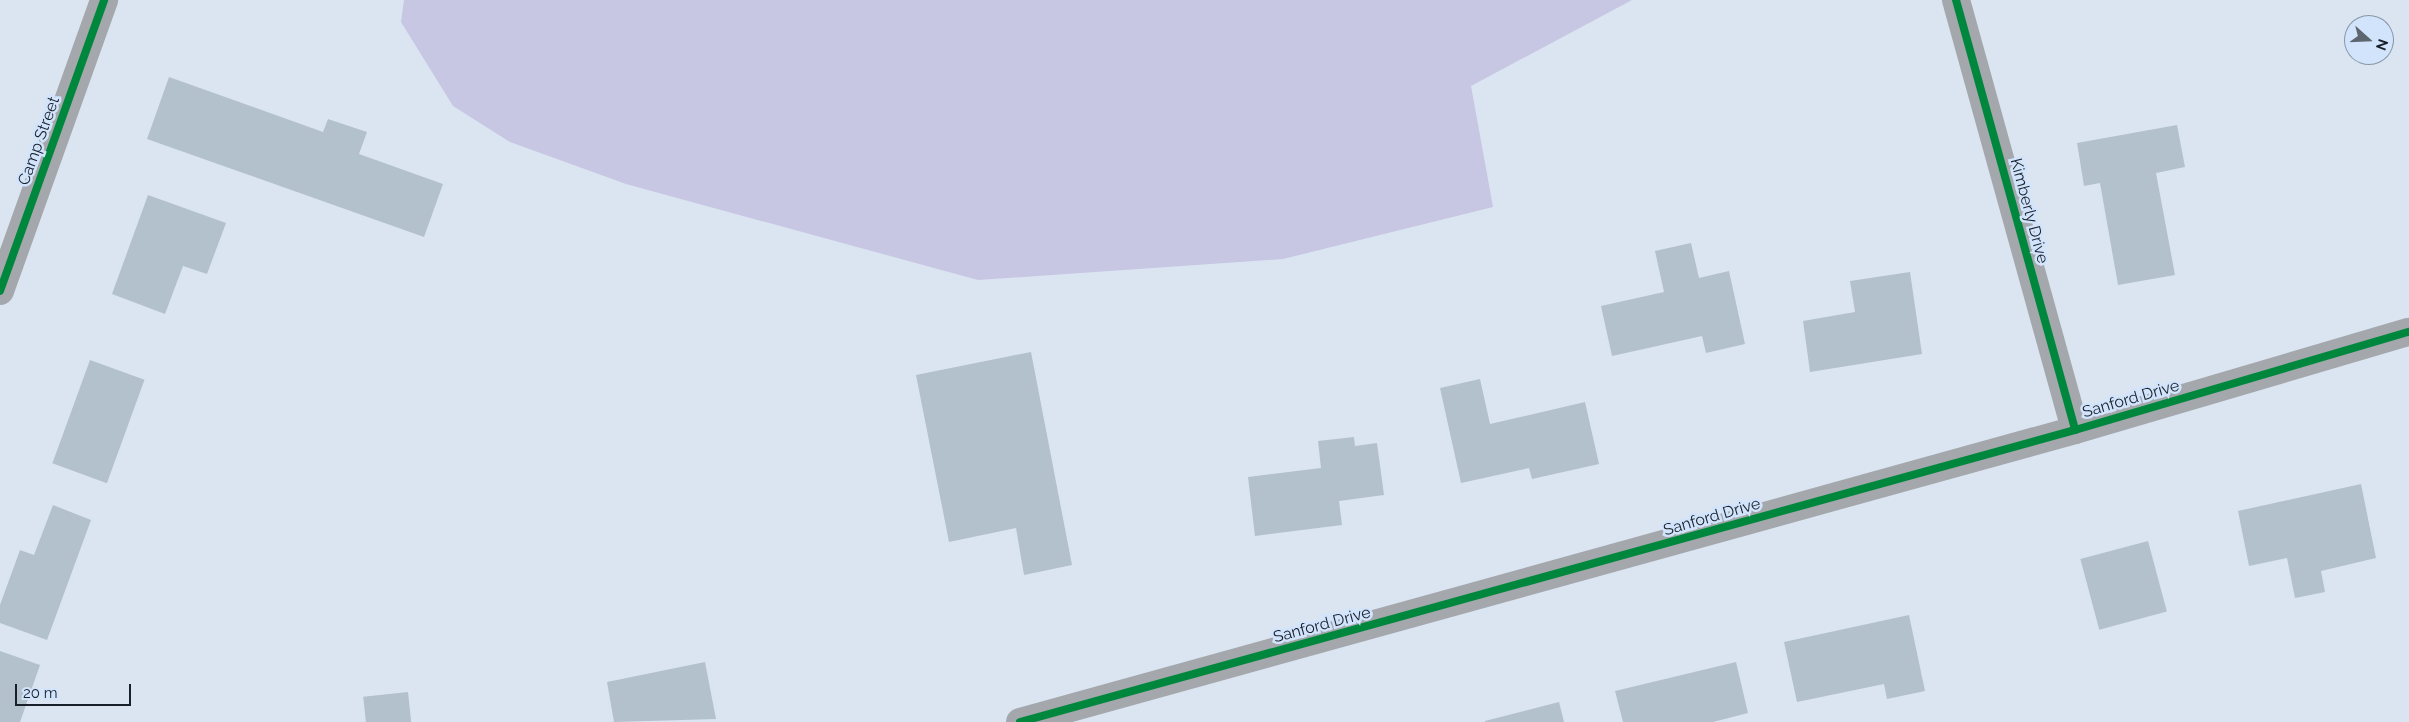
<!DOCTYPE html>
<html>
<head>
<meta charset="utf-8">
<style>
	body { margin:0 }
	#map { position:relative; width:2409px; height:722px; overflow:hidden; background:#dbe5f2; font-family:Raleway,sans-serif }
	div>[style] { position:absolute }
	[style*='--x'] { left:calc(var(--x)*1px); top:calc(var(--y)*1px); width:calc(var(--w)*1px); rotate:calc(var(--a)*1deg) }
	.green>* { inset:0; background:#c7c6e3 }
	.building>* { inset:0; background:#b3c1cc; transform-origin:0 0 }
	.minor>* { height:28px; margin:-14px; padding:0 14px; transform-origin:14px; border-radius:14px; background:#a4a7ac }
	.cycleway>* { height:8px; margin:-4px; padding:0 4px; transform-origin:4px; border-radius:4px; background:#00873e }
	span { translate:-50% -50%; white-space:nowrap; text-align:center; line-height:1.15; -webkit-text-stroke:5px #d1e4fc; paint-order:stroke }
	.street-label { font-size:16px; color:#192029 }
	.north { position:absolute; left:2344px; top:15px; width:50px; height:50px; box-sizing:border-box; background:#d1e4fc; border:1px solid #8796a8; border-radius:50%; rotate:110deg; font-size:14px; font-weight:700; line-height:20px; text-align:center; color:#192029 }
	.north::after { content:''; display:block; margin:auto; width:18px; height:22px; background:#5d656f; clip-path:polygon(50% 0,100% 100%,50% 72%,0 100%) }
	.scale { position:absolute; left:15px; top:684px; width:116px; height:22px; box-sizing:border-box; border:2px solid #192029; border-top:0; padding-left:6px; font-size:15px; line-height:18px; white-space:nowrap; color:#192029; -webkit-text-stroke:4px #d1e4fc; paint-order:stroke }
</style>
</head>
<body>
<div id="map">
	<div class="green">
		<div style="clip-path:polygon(404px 0,1632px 0,1471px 86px,1493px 207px,1283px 259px,978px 280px,626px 184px,510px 142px,453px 106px,401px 22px)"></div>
	</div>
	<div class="building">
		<div style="clip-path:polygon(169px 77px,323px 132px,328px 119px,367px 132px,359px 154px,443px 184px,424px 237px,147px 139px)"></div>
		<div style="clip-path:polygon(2177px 125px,2185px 167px,2156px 173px,2175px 275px,2118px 285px,2100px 183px,2084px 186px,2077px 143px)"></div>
		<div style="clip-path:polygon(148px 195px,226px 223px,207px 274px,183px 266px,165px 314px,112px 294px)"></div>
		<div style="clip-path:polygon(1691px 243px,1699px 278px,1729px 271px,1745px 344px,1706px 353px,1702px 336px,1612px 356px,1601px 306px,1664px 292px,1655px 251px)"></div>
		<div style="clip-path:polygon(1910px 272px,1922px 354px,1810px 372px,1803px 321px,1855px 312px,1850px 281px)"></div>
		<div style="clip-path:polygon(1031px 352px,1072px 565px,1024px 575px,1016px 528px,949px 542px,916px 375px)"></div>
		<div style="left:90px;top:360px;width:58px;height:110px;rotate:20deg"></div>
		<div style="clip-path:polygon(1480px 379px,1490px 424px,1585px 402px,1599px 464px,1532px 479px,1529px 468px,1461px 483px,1440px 388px)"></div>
		<div style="clip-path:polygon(1354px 437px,1355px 446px,1377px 443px,1384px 495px,1339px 501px,1342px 525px,1255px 536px,1248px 477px,1321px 468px,1318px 441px)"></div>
		<div style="clip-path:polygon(2361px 484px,2376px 558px,2321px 571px,2325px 592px,2295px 598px,2287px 558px,2249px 566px,2238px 511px)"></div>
		<div style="clip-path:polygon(53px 505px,91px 520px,47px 640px,0 623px,0 605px,20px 550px,34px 555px)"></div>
		<div style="left:2148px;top:541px;width:73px;height:70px;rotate:75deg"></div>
		<div style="clip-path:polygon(1909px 615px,1925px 691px,1887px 699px,1884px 684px,1797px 702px,1784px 642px)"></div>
		<div style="clip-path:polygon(0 651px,40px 665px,20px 722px,0 722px)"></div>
		<div style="clip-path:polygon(705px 662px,716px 719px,614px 722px,607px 682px)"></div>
		<div style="clip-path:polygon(1736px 662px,1748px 713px,1713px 722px,1623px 722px,1615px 691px)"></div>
		<div style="left:408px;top:692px;width:30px;height:45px;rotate:84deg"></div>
		<div style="clip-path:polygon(1559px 702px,1564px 722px,1485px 722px,1485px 721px)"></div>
	</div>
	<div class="minor">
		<div style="--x:1956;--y:0;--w:446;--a:74.5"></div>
		<div style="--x:0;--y:291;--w:309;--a:-70.3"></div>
		<div style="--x:1020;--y:722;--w:1095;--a:-15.47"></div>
		<div style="--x:2075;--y:430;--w:348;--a:-16.4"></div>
	</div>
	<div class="cycleway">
		<div style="--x:1956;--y:0;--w:446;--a:74.5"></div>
		<div style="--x:0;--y:291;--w:309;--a:-70.3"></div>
		<div style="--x:1020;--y:722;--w:1095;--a:-15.47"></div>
		<div style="--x:2075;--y:430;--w:348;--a:-16.4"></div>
	</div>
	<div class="street-label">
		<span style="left:39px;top:141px;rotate:-70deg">Camp Street</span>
		<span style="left:2029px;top:211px;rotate:75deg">Kimberly Drive</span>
		<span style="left:2131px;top:399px;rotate:-16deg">Sanford Drive</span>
		<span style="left:1712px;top:517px;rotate:-16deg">Sanford Drive</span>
		<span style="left:1322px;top:625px;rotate:-15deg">Sanford Drive</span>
	</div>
	<div class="north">N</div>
	<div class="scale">20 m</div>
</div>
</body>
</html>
